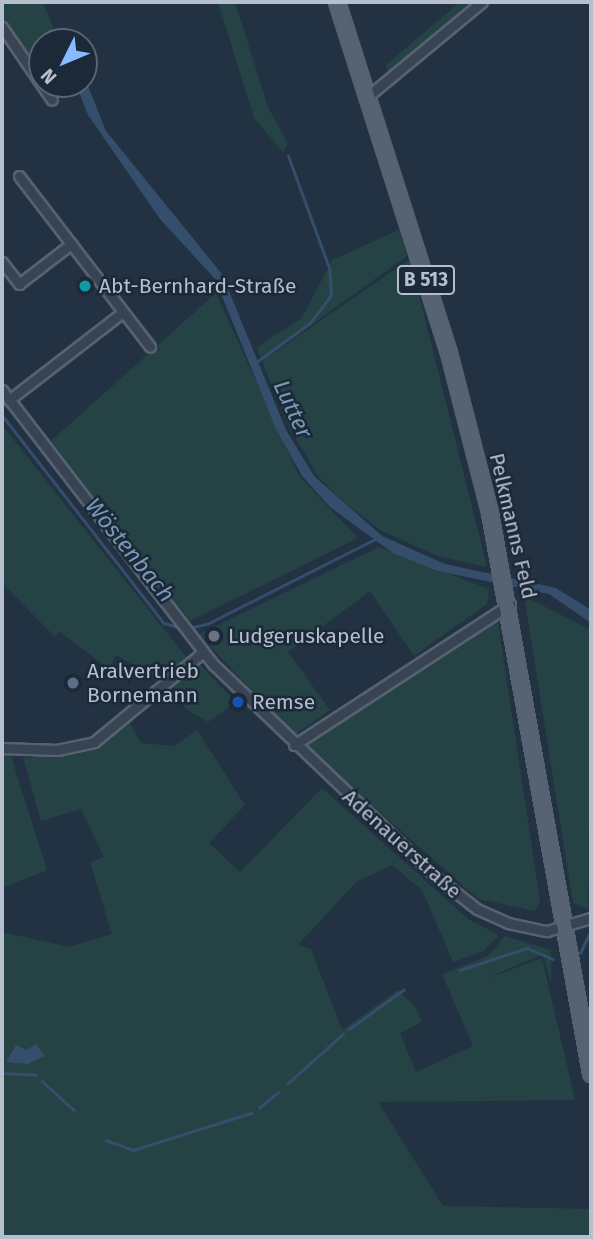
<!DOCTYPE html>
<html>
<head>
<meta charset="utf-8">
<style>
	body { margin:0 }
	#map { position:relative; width:593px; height:1239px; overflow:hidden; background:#233243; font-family:"Fira Sans",sans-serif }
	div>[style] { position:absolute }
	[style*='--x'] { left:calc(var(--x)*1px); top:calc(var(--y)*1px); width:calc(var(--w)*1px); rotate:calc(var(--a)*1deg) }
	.green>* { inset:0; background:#254244 }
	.water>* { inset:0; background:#354e6c }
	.stream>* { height:2.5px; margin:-1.25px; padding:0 1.25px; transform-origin:1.25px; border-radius:1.25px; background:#354e6c }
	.roads { filter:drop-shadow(2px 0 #566270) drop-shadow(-2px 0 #566270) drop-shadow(0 2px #566270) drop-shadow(0 -2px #566270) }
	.street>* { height:9px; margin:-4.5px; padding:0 4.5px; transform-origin:4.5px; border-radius:4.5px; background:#384453 }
	.primary>* { height:14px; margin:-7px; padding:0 7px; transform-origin:7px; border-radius:7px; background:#566373 }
	.dots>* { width:19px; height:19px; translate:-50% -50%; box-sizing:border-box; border:4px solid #1c2938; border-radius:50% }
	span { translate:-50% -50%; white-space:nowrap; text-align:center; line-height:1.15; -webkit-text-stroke:5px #1c2938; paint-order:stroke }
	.shield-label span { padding:2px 5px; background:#1c2938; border:2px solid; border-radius:5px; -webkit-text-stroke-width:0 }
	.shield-label { font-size:19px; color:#b5bfcd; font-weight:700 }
	.poi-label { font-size:21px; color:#b5bfcd }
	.left { translate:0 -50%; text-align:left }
	.street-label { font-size:21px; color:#b5bfcd }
	.water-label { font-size:23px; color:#7997b7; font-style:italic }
	.frame { position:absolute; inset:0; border:4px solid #b5bfcd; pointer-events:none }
	.north { position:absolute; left:28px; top:28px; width:70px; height:70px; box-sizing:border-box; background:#1c2938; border:2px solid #596574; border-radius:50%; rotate:227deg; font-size:19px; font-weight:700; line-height:28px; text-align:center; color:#b5bfcd }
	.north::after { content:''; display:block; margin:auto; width:24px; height:32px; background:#87baff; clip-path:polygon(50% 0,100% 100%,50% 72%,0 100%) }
</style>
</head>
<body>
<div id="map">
	<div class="green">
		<div style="clip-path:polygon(2px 2px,43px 2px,59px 42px,42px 42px,42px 77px,2px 19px)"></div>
		<div style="clip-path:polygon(218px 2px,235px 2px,268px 107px,288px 144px,283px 152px,254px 118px)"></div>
		<div style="clip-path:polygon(460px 2px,492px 2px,393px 84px,386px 65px)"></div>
		<div style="clip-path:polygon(399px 230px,407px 256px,261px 361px,257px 347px,302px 318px,332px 260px)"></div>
		<div style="clip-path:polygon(410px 259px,487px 567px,437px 556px,380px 530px,345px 503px,318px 476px,290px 429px,262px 361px)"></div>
		<div style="clip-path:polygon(216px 293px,299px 476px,358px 538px,190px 621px,51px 441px)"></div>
		<div style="clip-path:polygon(2px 425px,186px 657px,162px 682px,116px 655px,109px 669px,59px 631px,55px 637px,2px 583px)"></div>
		<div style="clip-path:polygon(379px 547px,489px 589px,487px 604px,414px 656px,370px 591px,288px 652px,330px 710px,293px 736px,199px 634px)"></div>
		<div style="clip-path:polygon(524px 596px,591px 630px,588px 909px,573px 903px)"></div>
		<div style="clip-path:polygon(497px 615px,540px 901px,535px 911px,478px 899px,305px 746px)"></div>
		<div style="clip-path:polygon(199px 664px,236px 702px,208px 722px,186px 709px,172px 684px)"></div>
		<div style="clip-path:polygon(130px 723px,141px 743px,175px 746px,197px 730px,245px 805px,209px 843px,240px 872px,322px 788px,468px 919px,499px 935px,484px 951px,453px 962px,422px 890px,392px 865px,356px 882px,298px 945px,311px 949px,342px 1030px,398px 990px,415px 1007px,422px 1022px,400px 1033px,416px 1072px,473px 1046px,442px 974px,488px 956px,505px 936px,551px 950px,551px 983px,543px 954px,483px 980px,542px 958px,575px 1100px,378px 1102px,443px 1206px,591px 1209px,591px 1237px,2px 1237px,2px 932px,69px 947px,112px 934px,90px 862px,104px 857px,81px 809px,41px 821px,23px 757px,76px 753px)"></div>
		<div style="clip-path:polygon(10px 753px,47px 870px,2px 888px,2px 754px)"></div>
	</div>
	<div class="water">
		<div style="clip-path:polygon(84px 76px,106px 131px,222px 274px,286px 430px,314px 476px,382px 536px,445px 564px,556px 588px,591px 610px,591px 623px,549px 594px,438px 571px,393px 553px,331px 508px,302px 476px,276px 429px,215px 279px,160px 219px,88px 115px,76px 84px,84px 84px)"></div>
		<div style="clip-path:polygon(36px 1044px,45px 1056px,28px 1064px,6px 1062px,16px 1045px,26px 1050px)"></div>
	</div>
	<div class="stream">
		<div style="--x:255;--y:363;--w:68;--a:-36"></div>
		<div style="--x:310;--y:323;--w:35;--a:-53"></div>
		<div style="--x:331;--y:295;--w:27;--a:-94"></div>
		<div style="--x:329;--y:268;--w:119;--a:-110.1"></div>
		<div style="--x:2;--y:415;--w:264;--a:52.1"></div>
		<div style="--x:164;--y:623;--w:19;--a:16"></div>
		<div style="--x:189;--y:628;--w:18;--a:-13"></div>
		<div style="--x:207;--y:624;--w:188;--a:-26.8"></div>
		<div style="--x:580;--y:953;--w:25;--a:-64"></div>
		<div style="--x:460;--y:970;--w:71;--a:-18.2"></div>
		<div style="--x:527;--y:948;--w:28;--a:23"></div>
		<div style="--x:349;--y:1029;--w:67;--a:-35.8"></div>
		<div style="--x:2;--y:1073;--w:34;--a:3"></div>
		<div style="--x:42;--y:1081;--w:43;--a:42.2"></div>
		<div style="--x:287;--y:1084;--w:75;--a:-41.8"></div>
		<div style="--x:259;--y:1108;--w:25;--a:-40"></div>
		<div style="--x:106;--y:1140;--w:29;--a:20"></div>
		<div style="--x:133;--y:1150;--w:124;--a:-17.4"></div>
	</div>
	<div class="roads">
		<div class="street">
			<div style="--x:2;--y:27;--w:88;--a:55.6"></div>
			<div style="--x:367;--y:97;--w:149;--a:-39.6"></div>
			<div style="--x:19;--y:176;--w:215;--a:52.5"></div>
			<div style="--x:2;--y:262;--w:28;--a:52"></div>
			<div style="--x:19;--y:284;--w:66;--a:-37.6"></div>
			<div style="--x:2;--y:390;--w:347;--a:52.4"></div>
			<div style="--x:214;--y:665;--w:307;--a:43.7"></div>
			<div style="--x:436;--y:877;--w:52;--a:38"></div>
			<div style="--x:477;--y:909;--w:34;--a:24"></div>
			<div style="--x:508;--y:923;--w:40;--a:12"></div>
			<div style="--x:547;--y:931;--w:46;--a:-16.5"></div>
			<div style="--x:9;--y:400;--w:144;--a:-37.7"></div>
			<div style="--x:294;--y:745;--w:258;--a:-33.1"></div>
			<div style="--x:2;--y:748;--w:55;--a:2.1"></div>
			<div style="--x:57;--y:750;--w:38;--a:-12"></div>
			<div style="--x:94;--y:742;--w:141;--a:-39.5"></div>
		</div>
		<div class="primary">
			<div style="--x:337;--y:2;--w:368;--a:72.3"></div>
			<div style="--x:449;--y:353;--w:165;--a:75.6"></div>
			<div style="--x:490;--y:513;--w:570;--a:79.79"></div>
		</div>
	</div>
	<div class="dots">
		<div style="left:85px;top:286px;background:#0f9aa8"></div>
		<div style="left:214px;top:636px;background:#6b7280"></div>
		<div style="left:73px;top:683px;background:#5c6f8a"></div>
		<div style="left:238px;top:702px;background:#1a4fb4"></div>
	</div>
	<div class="shield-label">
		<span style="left:426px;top:280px">B 513</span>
	</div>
	<div class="poi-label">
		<span class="left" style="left:99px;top:286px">Abt-Bernhard-Straße</span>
		<span class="left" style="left:228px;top:636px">Ludgeruskapelle</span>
		<span class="left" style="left:87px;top:683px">Aralvertrieb<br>Bornemann</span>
		<span class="left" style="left:252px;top:702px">Remse</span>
	</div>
	<div class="street-label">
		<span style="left:513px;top:526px;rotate:77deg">Pelkmanns Feld</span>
		<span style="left:402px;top:844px;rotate:42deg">Adenauerstraße</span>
	</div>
	<div class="water-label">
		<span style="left:293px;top:409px;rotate:65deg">Lutter</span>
		<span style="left:130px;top:550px;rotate:51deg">Wöstenbach</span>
	</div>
	<div class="frame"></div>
	<div class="north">N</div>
</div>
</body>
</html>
